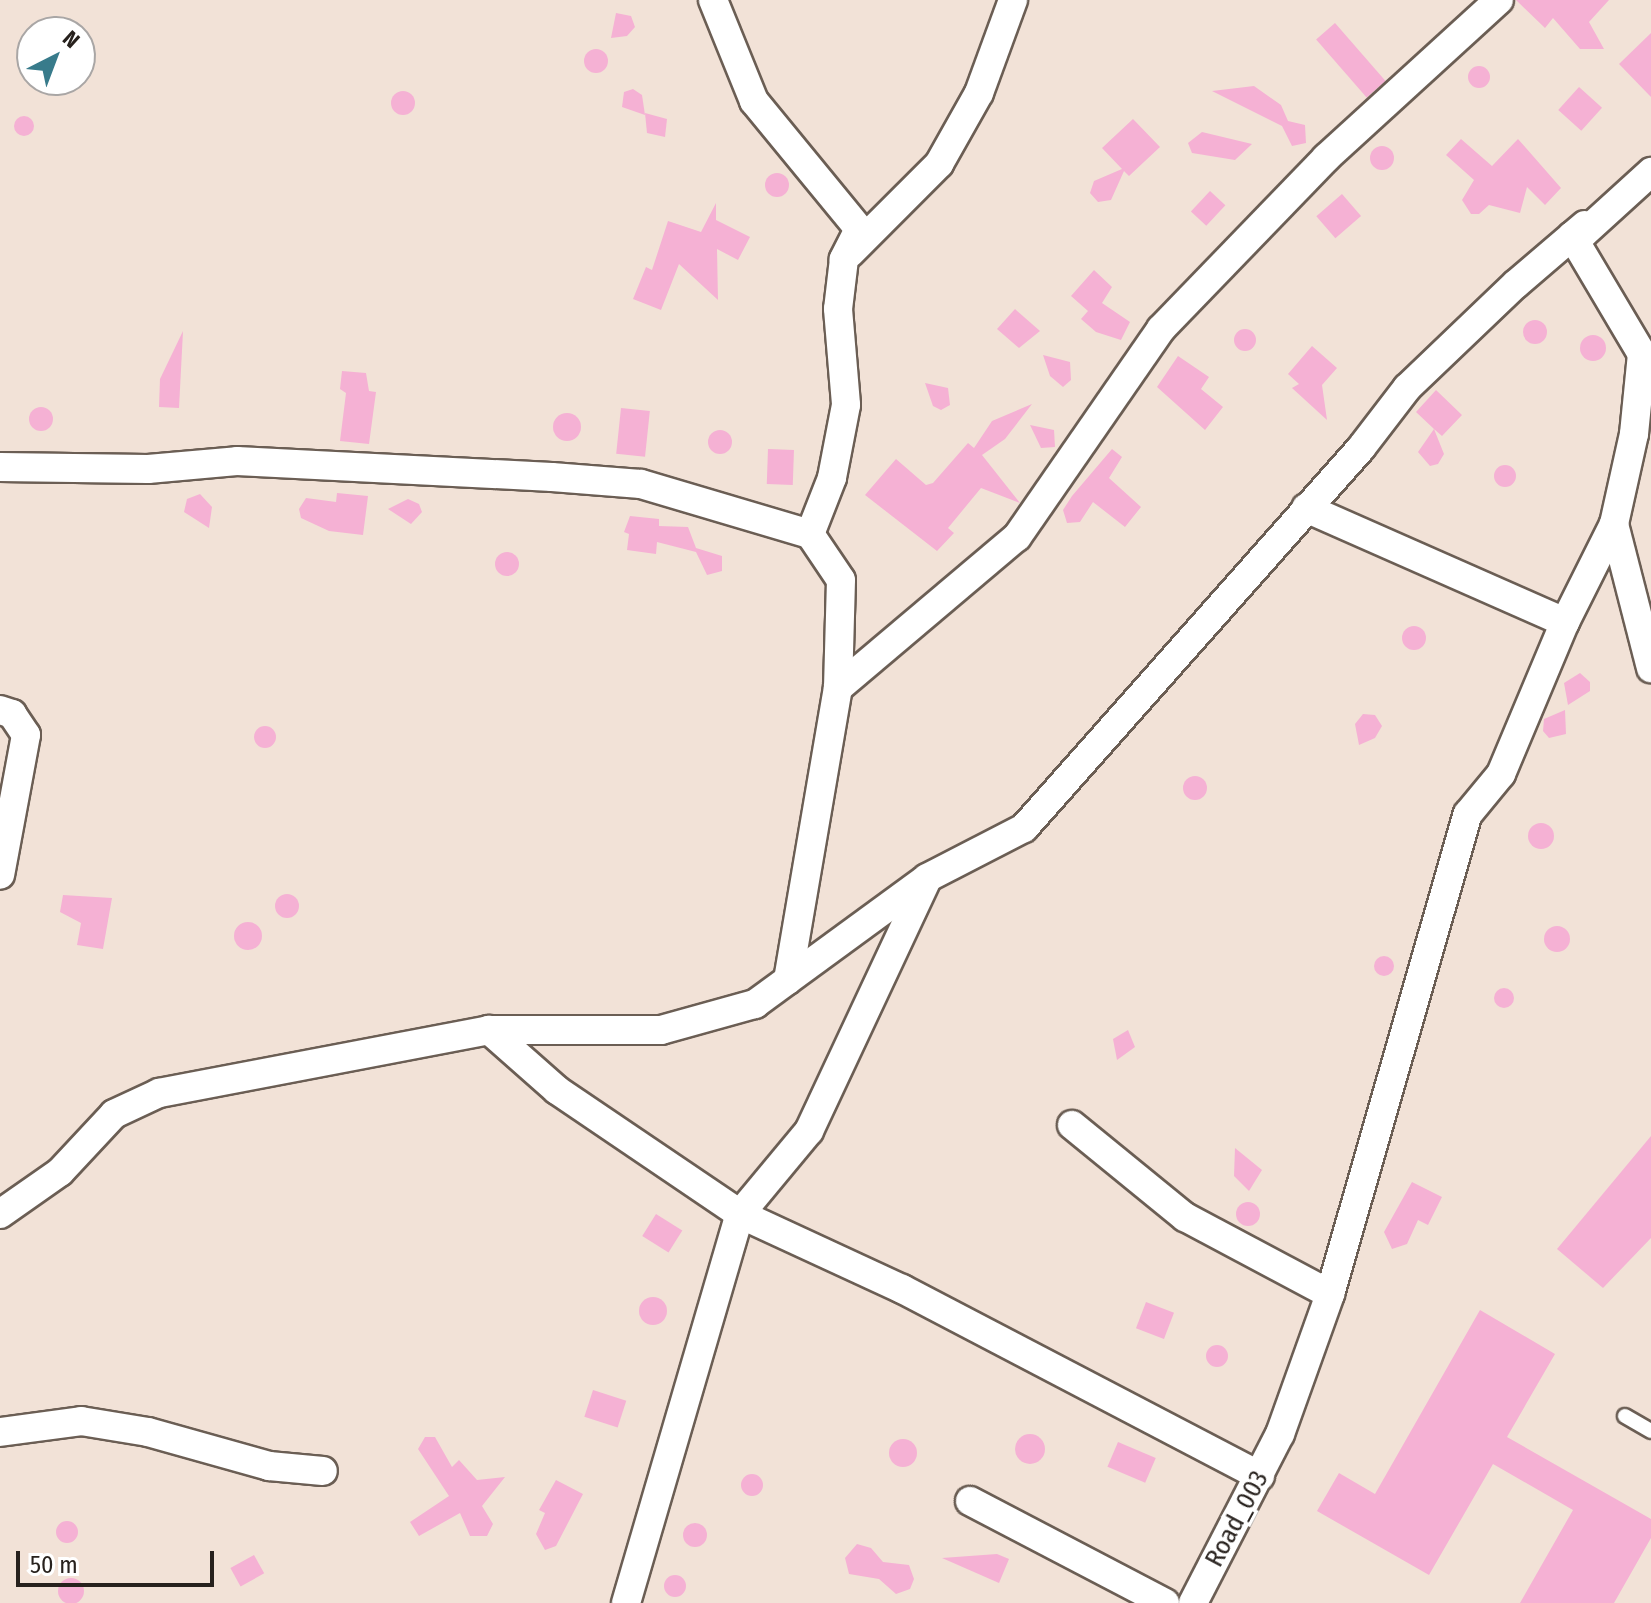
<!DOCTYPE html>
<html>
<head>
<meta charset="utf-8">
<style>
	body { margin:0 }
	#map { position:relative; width:1651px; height:1603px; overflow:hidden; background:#f2e2d7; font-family:"Fira Sans Condensed",sans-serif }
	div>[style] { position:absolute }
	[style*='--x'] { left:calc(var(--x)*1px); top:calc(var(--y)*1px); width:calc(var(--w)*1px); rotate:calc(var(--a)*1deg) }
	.building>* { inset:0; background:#f5b1d4; transform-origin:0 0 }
	.round { border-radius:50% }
	.roads { filter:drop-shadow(2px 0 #6b5e54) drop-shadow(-2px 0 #6b5e54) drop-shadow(0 2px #6b5e54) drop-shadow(0 -2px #6b5e54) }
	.service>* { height:14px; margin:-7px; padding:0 7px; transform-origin:7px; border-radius:7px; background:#fff }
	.minor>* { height:28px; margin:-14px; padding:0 14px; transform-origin:14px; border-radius:14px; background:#fff }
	span { translate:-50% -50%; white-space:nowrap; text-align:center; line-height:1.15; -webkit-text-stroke:7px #fff; paint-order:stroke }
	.street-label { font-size:26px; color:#27211d }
	.north { position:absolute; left:16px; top:16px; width:80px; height:80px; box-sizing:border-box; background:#fff; border:2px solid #a9a6a5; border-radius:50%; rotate:42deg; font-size:22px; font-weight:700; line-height:32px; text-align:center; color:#27211d }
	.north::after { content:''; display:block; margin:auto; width:28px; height:36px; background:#387b8b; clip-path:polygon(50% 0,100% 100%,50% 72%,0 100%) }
	.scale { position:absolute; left:16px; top:1551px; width:198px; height:36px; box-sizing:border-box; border:4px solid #27211d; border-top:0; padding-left:10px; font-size:24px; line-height:28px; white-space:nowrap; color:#27211d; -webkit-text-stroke:6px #fff; paint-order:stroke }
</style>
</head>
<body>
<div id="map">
	<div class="building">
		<div style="clip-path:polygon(1516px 0,1609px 0,1589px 22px,1604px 49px,1580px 49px,1553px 18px,1545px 28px)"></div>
		<div style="clip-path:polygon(616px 13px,631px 16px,635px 27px,627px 36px,611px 38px)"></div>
		<div style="left:1335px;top:23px;width:77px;height:25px;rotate:49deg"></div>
		<div style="clip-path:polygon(1651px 33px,1651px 97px,1619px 64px)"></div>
		<div class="round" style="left:584px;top:49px;width:24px;height:24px"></div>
		<div class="round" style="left:1468px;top:66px;width:22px;height:22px"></div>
		<div style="clip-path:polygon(1254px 86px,1281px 105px,1288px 121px,1305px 125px,1306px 143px,1292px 146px,1282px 126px,1212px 91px)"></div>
		<div style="left:1579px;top:87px;width:31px;height:31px;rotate:42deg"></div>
		<div style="clip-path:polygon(633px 89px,642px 95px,645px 115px,622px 107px,624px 92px)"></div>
		<div class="round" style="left:391px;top:91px;width:24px;height:24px"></div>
		<div style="clip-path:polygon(645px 113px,667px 119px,665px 137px,647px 133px)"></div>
		<div class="round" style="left:14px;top:116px;width:20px;height:20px"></div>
		<div style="clip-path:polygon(1133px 119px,1160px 147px,1129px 176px,1124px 171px,1111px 200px,1098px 202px,1090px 193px,1094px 181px,1122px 169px,1102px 148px)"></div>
		<div style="clip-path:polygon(1202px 132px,1252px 144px,1235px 160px,1192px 153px,1188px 143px)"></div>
		<div style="clip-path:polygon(1461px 139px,1492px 166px,1518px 139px,1561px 188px,1545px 205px,1527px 187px,1520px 213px,1489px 205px,1479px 214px,1471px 214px,1462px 200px,1474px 180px,1446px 155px)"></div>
		<div class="round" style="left:1370px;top:146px;width:24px;height:24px"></div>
		<div class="round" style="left:765px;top:173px;width:24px;height:24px"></div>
		<div style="left:1210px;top:191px;width:21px;height:28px;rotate:43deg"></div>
		<div style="left:1342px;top:194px;width:29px;height:34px;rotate:49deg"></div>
		<div style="clip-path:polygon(716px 203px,716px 220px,750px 237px,738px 260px,717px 249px,718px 300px,679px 264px,661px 310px,633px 299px,646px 267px,652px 270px,668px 221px,701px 232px)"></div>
		<div style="clip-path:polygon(1094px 270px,1112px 287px,1102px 303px,1130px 322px,1121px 340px,1096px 332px,1081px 319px,1088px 311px,1071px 296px)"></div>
		<div style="clip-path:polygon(1015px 309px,1040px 331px,1019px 348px,997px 329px)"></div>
		<div class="round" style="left:1523px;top:320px;width:24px;height:24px"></div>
		<div class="round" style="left:1234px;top:329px;width:22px;height:22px"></div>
		<div style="clip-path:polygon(183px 331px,179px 408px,159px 407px,160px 379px)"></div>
		<div class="round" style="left:1580px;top:335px;width:26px;height:26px"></div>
		<div style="clip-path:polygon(1312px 346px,1337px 368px,1322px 385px,1327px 420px,1292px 388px,1299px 384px,1288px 374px)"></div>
		<div style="clip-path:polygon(1043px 355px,1070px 362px,1071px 380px,1063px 387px,1050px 376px)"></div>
		<div style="clip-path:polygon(1178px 356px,1209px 377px,1201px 389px,1223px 407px,1205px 430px,1157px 387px)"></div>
		<div style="clip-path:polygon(342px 371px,366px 373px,369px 391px,376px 392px,369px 444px,340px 441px,346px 393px,340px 389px)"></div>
		<div style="clip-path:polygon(925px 383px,948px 388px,950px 405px,941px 410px,933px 406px)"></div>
		<div style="clip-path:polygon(1436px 390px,1462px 415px,1442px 436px,1434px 429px,1444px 454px,1438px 464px,1430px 466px,1418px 452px,1434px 429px,1416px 412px)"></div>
		<div style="clip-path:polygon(1032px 404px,1005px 439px,982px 455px,1020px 503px,981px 488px,948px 528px,954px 533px,937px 551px,865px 495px,896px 459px,926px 485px,933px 483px,968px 443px,974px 448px,992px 421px)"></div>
		<div class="round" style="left:29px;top:407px;width:24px;height:24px"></div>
		<div style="left:621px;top:408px;width:29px;height:46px;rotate:6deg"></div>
		<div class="round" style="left:553px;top:413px;width:28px;height:28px"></div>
		<div style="clip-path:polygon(1030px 425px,1054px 430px,1055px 447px,1041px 448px)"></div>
		<div class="round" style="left:708px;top:430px;width:24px;height:24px"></div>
		<div style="left:768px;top:449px;width:26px;height:35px;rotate:2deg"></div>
		<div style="clip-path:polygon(1112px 449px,1122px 457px,1109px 478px,1141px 507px,1125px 527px,1093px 502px,1080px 522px,1067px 523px,1063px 510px,1072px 496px)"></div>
		<div class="round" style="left:1494px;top:465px;width:22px;height:22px"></div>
		<div style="clip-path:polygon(337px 493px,368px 496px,363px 535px,329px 531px,301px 518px,299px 509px,306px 498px,336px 502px)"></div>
		<div style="clip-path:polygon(200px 494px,212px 507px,209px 528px,184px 512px,187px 499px)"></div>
		<div style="clip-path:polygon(408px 499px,419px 504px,422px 512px,411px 524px,388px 509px)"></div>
		<div style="clip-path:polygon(630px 516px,659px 519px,659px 526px,688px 527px,696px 548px,722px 556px,722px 571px,707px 575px,696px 552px,657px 542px,656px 554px,627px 550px,629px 534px,624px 532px)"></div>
		<div class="round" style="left:495px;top:552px;width:24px;height:24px"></div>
		<div class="round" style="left:1402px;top:626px;width:24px;height:24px"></div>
		<div style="clip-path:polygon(1580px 673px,1590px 682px,1590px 691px,1568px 705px,1564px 683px)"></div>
		<div style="clip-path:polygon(1565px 710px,1566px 734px,1549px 738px,1543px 731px,1544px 719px)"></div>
		<div style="clip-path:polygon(1363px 714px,1375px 715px,1382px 726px,1375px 738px,1359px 745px,1355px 724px)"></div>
		<div class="round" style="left:254px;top:726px;width:22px;height:22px"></div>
		<div class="round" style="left:1183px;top:776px;width:24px;height:24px"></div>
		<div class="round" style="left:1528px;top:823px;width:26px;height:26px"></div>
		<div class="round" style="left:275px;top:894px;width:24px;height:24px"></div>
		<div style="clip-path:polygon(63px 895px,112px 898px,103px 949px,77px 945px,81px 923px,60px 912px)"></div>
		<div class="round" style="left:234px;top:922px;width:28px;height:28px"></div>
		<div class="round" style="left:1544px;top:926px;width:26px;height:26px"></div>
		<div class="round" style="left:1374px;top:956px;width:20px;height:20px"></div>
		<div class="round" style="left:1494px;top:988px;width:20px;height:20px"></div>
		<div style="clip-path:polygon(1128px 1030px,1135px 1047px,1117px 1060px,1113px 1039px)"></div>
		<div style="clip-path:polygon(1651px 1136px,1651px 1238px,1603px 1288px,1557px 1249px)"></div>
		<div style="clip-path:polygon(1235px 1148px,1262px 1170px,1249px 1191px,1234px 1176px)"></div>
		<div style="clip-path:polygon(1412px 1182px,1442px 1197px,1428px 1225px,1418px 1220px,1407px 1244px,1392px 1249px,1384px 1232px)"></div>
		<div class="round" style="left:1236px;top:1202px;width:24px;height:24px"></div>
		<div style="left:656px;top:1214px;width:31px;height:26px;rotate:32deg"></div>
		<div class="round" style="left:639px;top:1297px;width:28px;height:28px"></div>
		<div style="left:1146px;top:1302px;width:30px;height:28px;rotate:21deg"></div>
		<div style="clip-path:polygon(1480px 1310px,1555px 1354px,1507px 1437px,1651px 1519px,1651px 1538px,1614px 1603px,1520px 1603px,1573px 1510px,1493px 1464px,1429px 1575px,1317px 1511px,1339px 1473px,1375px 1494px)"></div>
		<div class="round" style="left:1206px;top:1345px;width:22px;height:22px"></div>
		<div style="left:593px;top:1390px;width:35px;height:28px;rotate:18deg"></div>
		<div class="round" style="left:1015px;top:1434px;width:30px;height:30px"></div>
		<div style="clip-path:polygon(425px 1437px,435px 1437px,452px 1467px,459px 1460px,477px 1480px,505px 1477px,482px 1506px,493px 1524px,487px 1536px,470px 1536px,460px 1513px,419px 1536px,410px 1522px,449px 1496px,418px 1449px)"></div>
		<div class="round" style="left:889px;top:1439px;width:28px;height:28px"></div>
		<div style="left:1118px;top:1442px;width:41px;height:27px;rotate:23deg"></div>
		<div class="round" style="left:741px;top:1474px;width:22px;height:22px"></div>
		<div style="clip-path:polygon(556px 1480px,583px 1494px,556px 1546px,545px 1550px,536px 1534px,545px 1513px,539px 1510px)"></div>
		<div class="round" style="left:56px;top:1521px;width:22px;height:22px"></div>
		<div class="round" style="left:683px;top:1523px;width:24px;height:24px"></div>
		<div style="clip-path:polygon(857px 1544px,871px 1548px,883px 1562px,909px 1565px,914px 1579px,910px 1589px,896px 1594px,879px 1579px,849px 1574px,845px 1558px)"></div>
		<div style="clip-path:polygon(997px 1554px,1009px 1559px,999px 1583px,942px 1558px)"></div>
		<div style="left:254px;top:1555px;width:21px;height:27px;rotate:61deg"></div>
		<div class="round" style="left:664px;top:1575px;width:22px;height:22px"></div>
		<div class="round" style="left:58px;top:1578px;width:26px;height:26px"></div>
	</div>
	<div class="roads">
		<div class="service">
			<div style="--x:1625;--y:1416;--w:30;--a:30"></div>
		</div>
		<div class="minor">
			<div style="--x:713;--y:0;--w:109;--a:67.9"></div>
			<div style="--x:754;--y:101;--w:166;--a:50.6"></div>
			<div style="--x:859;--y:229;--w:34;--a:117"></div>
			<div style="--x:844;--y:259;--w:50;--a:96.8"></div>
			<div style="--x:838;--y:309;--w:96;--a:85.2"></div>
			<div style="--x:846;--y:405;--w:74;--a:100.9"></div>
			<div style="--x:832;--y:478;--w:60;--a:111.4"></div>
			<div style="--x:810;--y:534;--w:55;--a:56"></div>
			<div style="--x:841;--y:580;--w:108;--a:91.6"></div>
			<div style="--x:850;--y:253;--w:126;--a:-45"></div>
			<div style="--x:939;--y:164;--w:81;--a:-60.6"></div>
			<div style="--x:979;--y:93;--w:99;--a:-69.9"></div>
			<div style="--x:0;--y:467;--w:148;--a:0.8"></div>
			<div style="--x:148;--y:469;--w:89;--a:-5.1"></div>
			<div style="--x:237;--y:461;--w:315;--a:2.9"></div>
			<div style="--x:552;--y:477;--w:89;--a:4.5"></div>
			<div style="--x:641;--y:484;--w:176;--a:16.5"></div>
			<div style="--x:1306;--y:508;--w:283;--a:23.8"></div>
			<div style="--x:1614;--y:524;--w:149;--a:75.6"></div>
			<div style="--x:0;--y:710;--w:13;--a:18"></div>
			<div style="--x:12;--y:714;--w:25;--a:56"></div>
			<div style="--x:26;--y:735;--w:142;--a:100.5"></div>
			<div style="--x:788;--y:980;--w:296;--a:-80.3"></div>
			<div style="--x:838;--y:688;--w:234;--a:-40.2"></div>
			<div style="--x:1017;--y:537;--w:253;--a:-55.3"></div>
			<div style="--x:1161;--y:329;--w:238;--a:-46"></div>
			<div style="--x:1326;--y:158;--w:234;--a:-42.4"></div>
			<div style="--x:1072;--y:1125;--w:146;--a:39.2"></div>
			<div style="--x:1185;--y:1217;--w:164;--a:28"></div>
			<div style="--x:0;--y:1214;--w:73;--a:-35"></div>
			<div style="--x:60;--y:1172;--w:79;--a:-47"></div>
			<div style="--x:114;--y:1114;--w:50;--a:-25"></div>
			<div style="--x:159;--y:1093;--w:336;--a:-10.8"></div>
			<div style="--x:0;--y:1432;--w:82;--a:-7.7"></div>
			<div style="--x:81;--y:1421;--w:68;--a:9.3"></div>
			<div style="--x:148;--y:1432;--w:126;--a:15.7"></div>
			<div style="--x:269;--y:1466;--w:54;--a:5.3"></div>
			<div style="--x:1260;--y:1476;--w:404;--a:-152.4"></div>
			<div style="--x:902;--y:1289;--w:179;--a:-155.2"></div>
			<div style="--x:740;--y:1214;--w:221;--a:-145.9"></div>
			<div style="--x:557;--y:1090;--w:91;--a:-138.6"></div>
			<div style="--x:489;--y:1030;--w:172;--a:0"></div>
			<div style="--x:661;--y:1030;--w:98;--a:-15.5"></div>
			<div style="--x:755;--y:1004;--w:213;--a:-36.2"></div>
			<div style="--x:927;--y:878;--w:109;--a:-27.3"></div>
			<div style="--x:1024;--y:828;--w:508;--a:-48.43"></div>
			<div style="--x:1361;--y:448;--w:76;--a:-52.5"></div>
			<div style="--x:1407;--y:388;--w:151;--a:-43.7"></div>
			<div style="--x:1516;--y:284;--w:74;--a:-40.6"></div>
			<div style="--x:1572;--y:236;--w:12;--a:-14"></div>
			<div style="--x:1584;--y:233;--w:91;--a:-42.3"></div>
			<div style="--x:970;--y:1501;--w:220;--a:27.6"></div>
			<div style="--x:626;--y:1603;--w:405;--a:-73.7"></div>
			<div style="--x:740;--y:1214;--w:108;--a:-50.3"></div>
			<div style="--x:809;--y:1131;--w:274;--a:-64.9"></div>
			<div style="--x:1193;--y:1603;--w:190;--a:-62.8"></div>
			<div style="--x:1280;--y:1434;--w:149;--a:-70.3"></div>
			<div style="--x:1330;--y:1294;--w:499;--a:-74"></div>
			<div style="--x:1468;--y:814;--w:52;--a:-50.5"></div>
			<div style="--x:1501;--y:774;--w:165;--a:-67.2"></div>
			<div style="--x:1565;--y:622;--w:110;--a:-63.4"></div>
			<div style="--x:1614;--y:524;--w:92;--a:-77.5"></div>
			<div style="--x:1634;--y:434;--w:80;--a:-84.3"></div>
			<div style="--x:1642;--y:354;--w:137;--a:-120.7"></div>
			<div style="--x:1572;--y:236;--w:17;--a:-40"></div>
		</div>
	</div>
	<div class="street-label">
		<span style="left:1237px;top:1519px;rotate:-62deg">Road_003</span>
	</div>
	<div class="north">N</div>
	<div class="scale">50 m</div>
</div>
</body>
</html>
